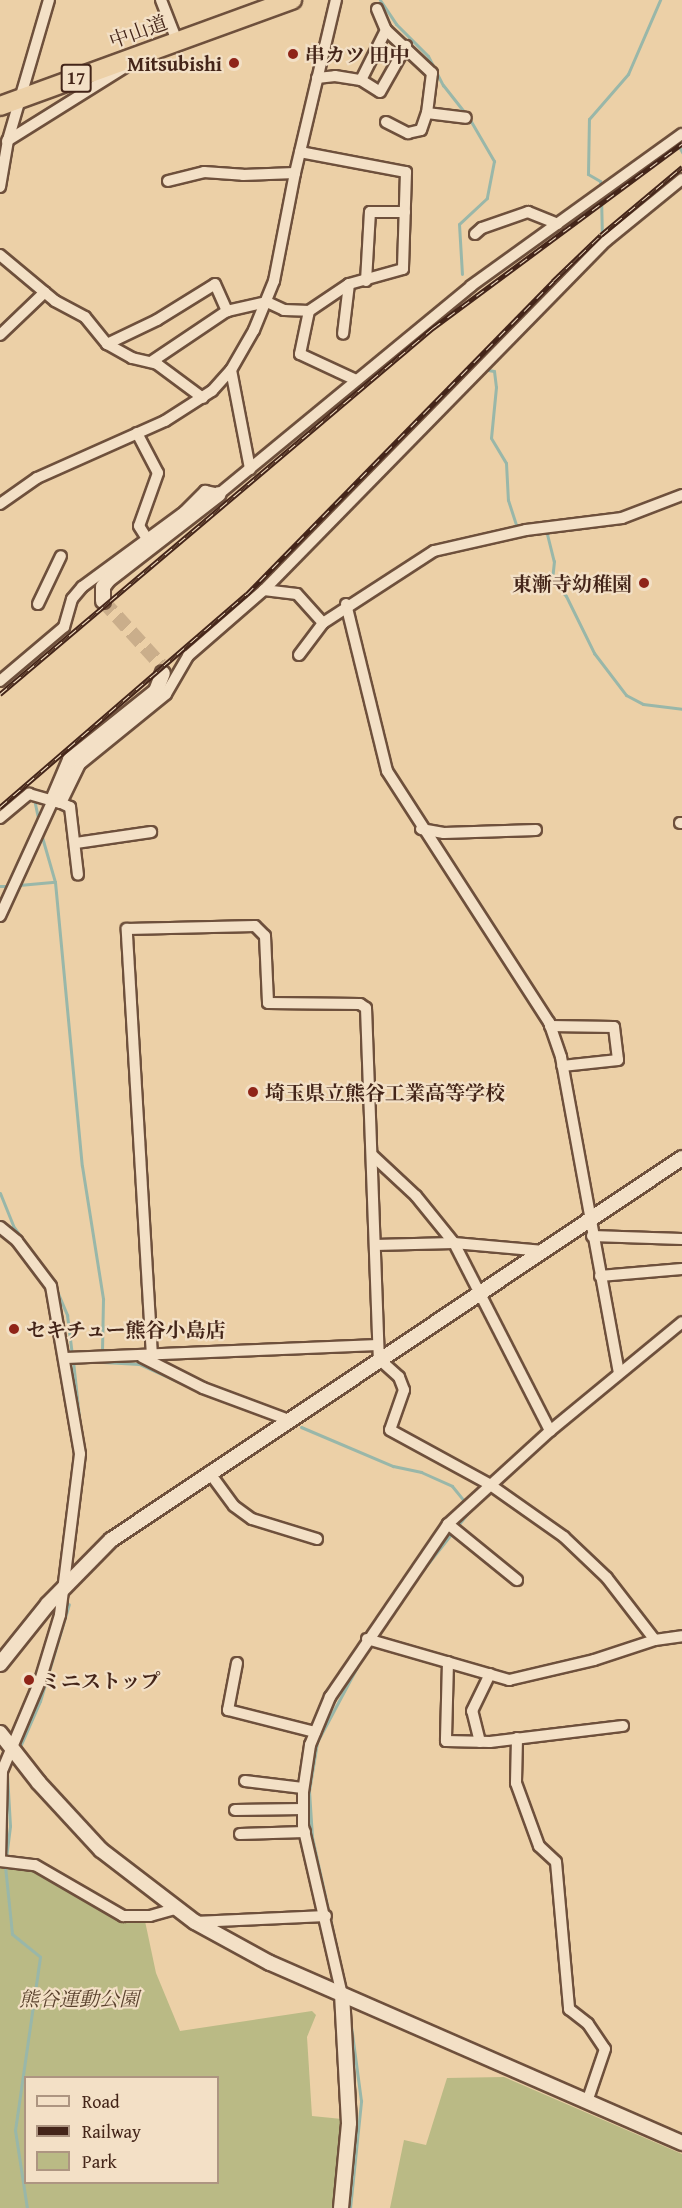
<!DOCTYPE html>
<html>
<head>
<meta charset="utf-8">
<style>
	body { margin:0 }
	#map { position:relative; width:682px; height:2208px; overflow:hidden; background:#ecd0a7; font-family:"Gentium Book Plus","Noto Serif JP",serif }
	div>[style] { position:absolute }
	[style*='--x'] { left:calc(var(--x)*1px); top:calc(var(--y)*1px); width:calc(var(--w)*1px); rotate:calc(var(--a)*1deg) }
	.green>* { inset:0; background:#baba85 }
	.stream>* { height:3px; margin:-1.5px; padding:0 1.5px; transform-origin:1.5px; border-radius:1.5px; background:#99b7a9 }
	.tertiary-tunnel>* { height:14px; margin-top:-7px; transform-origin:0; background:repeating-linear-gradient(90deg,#caae8b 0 14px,transparent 0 21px) }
	.roads { filter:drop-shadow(2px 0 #6e503c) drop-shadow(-2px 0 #6e503c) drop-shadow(0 2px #6e503c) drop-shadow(0 -2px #6e503c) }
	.minor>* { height:10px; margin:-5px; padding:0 5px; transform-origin:5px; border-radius:5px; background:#f3e0c6 }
	.tertiary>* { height:14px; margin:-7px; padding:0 7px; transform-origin:7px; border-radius:7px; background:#f3e0c6 }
	.trunk>* { height:18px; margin:-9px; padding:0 9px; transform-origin:9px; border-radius:9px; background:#ecd0a7 }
	.rail>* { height:5px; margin-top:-2.5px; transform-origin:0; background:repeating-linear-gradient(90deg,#f3e0c6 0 9px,#442519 0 18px); box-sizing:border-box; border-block:2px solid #442519 }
	.dots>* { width:16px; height:16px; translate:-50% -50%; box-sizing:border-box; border:3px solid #f3e0c6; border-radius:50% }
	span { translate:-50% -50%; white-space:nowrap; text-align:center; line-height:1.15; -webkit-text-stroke:4.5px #f3e0c6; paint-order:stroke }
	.shield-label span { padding:2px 4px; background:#f3e0c6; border:2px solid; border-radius:4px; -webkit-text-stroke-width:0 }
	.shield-label { font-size:18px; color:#442519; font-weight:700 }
	.street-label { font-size:20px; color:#442519 }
	.poi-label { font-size:20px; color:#442519; font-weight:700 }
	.left { translate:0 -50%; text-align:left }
	.right { translate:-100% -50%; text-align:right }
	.park-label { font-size:20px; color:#5c432f; font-style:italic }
	.legend { position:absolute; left:24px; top:2076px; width:195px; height:108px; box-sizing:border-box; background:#f3e0c6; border:2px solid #ad9581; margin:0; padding:8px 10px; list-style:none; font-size:18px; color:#442519 }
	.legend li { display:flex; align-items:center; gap:12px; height:30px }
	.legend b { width:30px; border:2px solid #ad9581 }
</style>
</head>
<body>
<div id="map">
	<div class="green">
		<div style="clip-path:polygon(evenodd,0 1864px,31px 1868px,145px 1921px,156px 1973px,180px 2031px,312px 2011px,316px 2015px,307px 2037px,312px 2116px,342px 2119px,335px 2208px,0 2208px,0 1864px,26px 2078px,218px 2078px,218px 2182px,26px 2182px,26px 2078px)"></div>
		<div style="clip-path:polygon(504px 2077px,682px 2154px,682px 2208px,390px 2208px,404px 2140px,426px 2145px,447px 2078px)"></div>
	</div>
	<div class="stream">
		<div style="--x:380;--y:0;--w:29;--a:56"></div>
		<div style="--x:396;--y:24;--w:45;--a:45"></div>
		<div style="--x:428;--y:56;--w:33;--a:63"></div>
		<div style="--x:443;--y:85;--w:42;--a:51.8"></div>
		<div style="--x:469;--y:118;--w:50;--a:59.8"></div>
		<div style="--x:494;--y:161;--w:38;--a:101"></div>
		<div style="--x:487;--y:198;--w:38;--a:137"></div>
		<div style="--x:459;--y:224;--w:50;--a:86.6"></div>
		<div style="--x:682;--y:128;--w:12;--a:149"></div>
		<div style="--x:672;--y:134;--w:21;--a:61"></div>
		<div style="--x:601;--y:188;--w:7;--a:-98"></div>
		<div style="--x:600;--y:181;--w:14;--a:-150"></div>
		<div style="--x:588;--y:174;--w:55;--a:-89"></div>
		<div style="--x:589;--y:119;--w:60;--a:-49.1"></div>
		<div style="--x:628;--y:74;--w:81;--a:-66.6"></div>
		<div style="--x:601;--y:195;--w:44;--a:88.7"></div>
		<div style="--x:488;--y:370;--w:6;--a:9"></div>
		<div style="--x:494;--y:371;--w:16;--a:83"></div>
		<div style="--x:496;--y:387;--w:51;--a:95.6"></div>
		<div style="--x:491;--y:438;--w:29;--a:59"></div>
		<div style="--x:506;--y:463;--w:37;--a:87"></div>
		<div style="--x:508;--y:500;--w:28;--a:72"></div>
		<div style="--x:546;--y:530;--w:32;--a:76"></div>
		<div style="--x:554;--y:561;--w:19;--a:96"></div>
		<div style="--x:552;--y:580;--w:21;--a:49"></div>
		<div style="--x:566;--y:596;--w:64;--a:63.8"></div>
		<div style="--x:594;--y:653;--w:53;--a:52.7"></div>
		<div style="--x:626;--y:695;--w:19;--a:28"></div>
		<div style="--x:643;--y:704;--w:39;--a:7"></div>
		<div style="--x:34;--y:799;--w:24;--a:78"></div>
		<div style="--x:42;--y:837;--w:47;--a:73.9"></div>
		<div style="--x:55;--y:882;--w:285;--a:84.6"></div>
		<div style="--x:82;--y:1166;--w:135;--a:81"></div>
		<div style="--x:103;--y:1299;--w:54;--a:91.1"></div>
		<div style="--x:19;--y:885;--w:36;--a:-5"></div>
		<div style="--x:0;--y:886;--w:8;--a:0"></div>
		<div style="--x:0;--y:1193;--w:35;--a:68"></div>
		<div style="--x:13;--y:1226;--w:29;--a:54"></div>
		<div style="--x:54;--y:1284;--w:34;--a:67"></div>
		<div style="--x:67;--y:1315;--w:40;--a:82.9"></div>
		<div style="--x:73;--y:1361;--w:65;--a:83.9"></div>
		<div style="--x:103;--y:1362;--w:36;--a:3"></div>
		<div style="--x:139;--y:1364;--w:78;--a:24.3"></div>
		<div style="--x:301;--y:1427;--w:100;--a:23"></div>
		<div style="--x:393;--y:1466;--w:29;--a:12"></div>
		<div style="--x:421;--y:1472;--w:34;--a:24"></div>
		<div style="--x:452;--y:1486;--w:22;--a:51"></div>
		<div style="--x:422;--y:1571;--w:78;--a:-51.8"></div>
		<div style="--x:19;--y:1749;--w:52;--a:-66.4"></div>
		<div style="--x:40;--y:1701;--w:101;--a:-73.4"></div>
		<div style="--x:7;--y:1774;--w:52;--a:86.7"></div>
		<div style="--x:10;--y:1826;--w:40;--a:97.1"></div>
		<div style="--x:5;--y:1866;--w:68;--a:84.1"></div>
		<div style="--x:12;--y:1934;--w:36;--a:39"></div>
		<div style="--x:40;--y:1957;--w:175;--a:98.2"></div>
		<div style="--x:15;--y:2130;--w:79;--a:81.3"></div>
		<div style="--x:345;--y:1986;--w:153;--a:-102.5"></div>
		<div style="--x:312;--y:1837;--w:46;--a:-93.7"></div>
		<div style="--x:309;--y:1791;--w:50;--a:-80.7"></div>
		<div style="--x:317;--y:1742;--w:87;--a:-62"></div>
		<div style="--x:350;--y:2208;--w:108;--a:-84.1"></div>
		<div style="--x:361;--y:2101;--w:83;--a:-97.6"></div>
	</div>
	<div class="tertiary-tunnel">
		<div style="--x:103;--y:601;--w:86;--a:47.8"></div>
		<div style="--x:161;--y:665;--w:8;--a:76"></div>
	</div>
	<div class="roads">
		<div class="minor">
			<div style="--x:161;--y:0;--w:44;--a:68.7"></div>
			<div style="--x:377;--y:9;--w:23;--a:67"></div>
			<div style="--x:386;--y:30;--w:63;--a:43.1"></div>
			<div style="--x:432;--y:73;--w:40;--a:97.1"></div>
			<div style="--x:427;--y:113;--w:39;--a:7"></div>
			<div style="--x:317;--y:78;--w:18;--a:-6"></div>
			<div style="--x:335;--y:76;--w:26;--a:9"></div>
			<div style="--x:361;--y:80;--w:22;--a:32"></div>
			<div style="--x:380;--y:92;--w:53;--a:-60.5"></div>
			<div style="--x:361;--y:80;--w:56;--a:-63.4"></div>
			<div style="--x:386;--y:122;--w:25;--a:27"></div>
			<div style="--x:408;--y:133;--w:13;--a:-13"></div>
			<div style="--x:421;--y:130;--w:18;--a:-71"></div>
			<div style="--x:7;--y:141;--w:138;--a:-32"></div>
			<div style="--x:300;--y:152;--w:108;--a:10.7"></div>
			<div style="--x:406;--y:172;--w:97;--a:91.8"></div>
			<div style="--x:403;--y:269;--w:56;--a:164.5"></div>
			<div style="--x:349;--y:284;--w:50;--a:96.8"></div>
			<div style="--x:168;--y:181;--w:37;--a:-14"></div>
			<div style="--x:204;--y:172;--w:39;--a:4"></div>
			<div style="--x:243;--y:175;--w:52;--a:-2.2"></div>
			<div style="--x:0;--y:187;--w:48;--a:-80.3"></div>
			<div style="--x:8;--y:140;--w:146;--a:-73.7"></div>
			<div style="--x:475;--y:234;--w:9;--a:-41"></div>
			<div style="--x:482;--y:228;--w:49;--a:-19.2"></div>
			<div style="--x:528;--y:212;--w:32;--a:22"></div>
			<div style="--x:0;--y:255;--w:72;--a:39.9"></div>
			<div style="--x:55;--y:301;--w:34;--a:28"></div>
			<div style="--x:85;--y:317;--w:35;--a:51"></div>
			<div style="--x:107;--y:344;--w:29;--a:29"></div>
			<div style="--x:132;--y:358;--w:26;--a:13"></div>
			<div style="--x:157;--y:364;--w:57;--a:36.5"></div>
			<div style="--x:366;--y:281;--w:69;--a:-86.7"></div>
			<div style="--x:370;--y:212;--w:35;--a:0"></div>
			<div style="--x:309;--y:311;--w:48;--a:-34"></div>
			<div style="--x:0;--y:335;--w:62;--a:-43.7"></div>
			<div style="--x:107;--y:344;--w:55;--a:-25.6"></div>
			<div style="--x:157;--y:320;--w:68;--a:-31.8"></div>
			<div style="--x:215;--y:284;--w:30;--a:66"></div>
			<div style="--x:151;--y:362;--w:92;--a:-33.9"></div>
			<div style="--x:227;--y:311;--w:41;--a:-12.7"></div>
			<div style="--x:267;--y:302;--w:19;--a:25"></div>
			<div style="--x:284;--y:310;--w:25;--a:2"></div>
			<div style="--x:309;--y:311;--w:44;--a:101.8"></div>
			<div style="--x:300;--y:354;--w:62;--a:24.9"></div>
			<div style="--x:231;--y:370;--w:101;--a:79.1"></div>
			<div style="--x:137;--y:433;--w:45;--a:62.3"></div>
			<div style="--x:158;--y:473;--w:56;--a:109.7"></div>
			<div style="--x:139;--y:526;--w:15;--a:58"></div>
			<div style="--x:0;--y:504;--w:45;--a:-35.1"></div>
			<div style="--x:37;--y:478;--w:140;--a:-24"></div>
			<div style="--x:165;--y:421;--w:56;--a:-32.6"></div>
			<div style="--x:212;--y:391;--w:28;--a:-48"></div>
			<div style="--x:231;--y:370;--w:46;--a:-60.1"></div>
			<div style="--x:254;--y:330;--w:53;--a:-67.8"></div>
			<div style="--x:274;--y:281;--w:110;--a:-79"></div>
			<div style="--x:295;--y:173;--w:178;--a:-76.7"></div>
			<div style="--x:264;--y:590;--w:33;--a:7"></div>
			<div style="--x:297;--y:594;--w:39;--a:48"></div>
			<div style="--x:323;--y:623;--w:132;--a:-33"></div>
			<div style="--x:434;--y:551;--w:94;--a:-12.9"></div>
			<div style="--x:526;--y:530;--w:97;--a:-7.1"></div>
			<div style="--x:622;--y:518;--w:64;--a:-21"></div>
			<div style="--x:38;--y:604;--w:53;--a:-64.4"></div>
			<div style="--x:346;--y:604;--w:172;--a:76.2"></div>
			<div style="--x:387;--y:771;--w:299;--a:57.2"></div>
			<div style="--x:549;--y:1022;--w:37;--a:71"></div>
			<div style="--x:561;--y:1057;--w:321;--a:79.6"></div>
			<div style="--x:299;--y:655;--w:40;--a:-53"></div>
			<div style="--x:0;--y:681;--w:84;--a:-40.2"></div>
			<div style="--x:64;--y:627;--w:29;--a:-74"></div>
			<div style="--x:72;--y:599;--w:16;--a:-50"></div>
			<div style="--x:82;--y:587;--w:127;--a:-36.3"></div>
			<div style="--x:184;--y:512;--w:30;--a:-45"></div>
			<div style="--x:205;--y:491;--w:14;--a:12"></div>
			<div style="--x:219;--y:494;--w:327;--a:-39.5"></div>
			<div style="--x:471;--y:286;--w:260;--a:-35.8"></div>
			<div style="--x:61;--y:803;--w:10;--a:24"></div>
			<div style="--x:70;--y:807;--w:68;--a:83.3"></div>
			<div style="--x:0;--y:818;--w:38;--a:-40"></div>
			<div style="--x:29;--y:794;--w:33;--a:16"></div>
			<div style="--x:61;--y:803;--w:43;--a:-64"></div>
			<div style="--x:80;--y:764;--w:111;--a:-39.1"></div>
			<div style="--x:166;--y:694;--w:44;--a:-59.9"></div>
			<div style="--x:188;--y:656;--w:101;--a:-41"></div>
			<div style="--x:264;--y:590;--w:489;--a:-45.6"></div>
			<div style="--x:606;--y:241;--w:98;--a:-39.2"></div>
			<div style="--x:680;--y:823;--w:2;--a:0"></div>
			<div style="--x:421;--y:829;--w:23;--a:10"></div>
			<div style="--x:444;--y:833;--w:92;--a:-1.9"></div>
			<div style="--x:76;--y:843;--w:76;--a:-8.3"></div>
			<div style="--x:0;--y:916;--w:128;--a:-65.4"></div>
			<div style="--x:550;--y:1026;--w:64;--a:0.9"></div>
			<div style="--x:614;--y:1027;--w:33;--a:83"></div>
			<div style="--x:618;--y:1060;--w:56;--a:173.9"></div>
			<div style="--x:372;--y:1155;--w:60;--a:43"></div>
			<div style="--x:416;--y:1196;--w:60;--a:51"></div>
			<div style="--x:454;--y:1243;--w:211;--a:62.9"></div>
			<div style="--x:0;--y:1227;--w:22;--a:39"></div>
			<div style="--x:17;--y:1241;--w:56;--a:52.9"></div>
			<div style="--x:51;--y:1286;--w:170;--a:80.2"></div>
			<div style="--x:80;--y:1454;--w:162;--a:97.1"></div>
			<div style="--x:60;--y:1615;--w:69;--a:106.9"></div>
			<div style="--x:40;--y:1681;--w:98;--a:112.9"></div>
			<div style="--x:2;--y:1771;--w:90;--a:91.3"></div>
			<div style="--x:592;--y:1236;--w:90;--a:1.9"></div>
			<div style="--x:375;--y:1245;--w:79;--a:-1.5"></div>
			<div style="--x:454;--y:1243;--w:90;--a:5.1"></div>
			<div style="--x:600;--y:1276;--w:82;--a:-4.9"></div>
			<div style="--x:152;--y:1356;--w:428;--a:-93.4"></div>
			<div style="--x:127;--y:929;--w:128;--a:-1.3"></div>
			<div style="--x:255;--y:926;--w:14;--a:45"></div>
			<div style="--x:265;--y:936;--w:67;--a:87.4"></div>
			<div style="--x:268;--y:1003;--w:92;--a:0.6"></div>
			<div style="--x:360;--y:1004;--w:7;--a:34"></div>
			<div style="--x:366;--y:1008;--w:351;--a:87.9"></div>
			<div style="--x:379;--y:1359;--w:27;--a:42"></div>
			<div style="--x:399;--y:1377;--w:14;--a:69"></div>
			<div style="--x:404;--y:1390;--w:42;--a:109.3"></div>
			<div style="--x:390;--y:1430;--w:113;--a:28.6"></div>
			<div style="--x:489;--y:1484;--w:92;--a:35.2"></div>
			<div style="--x:564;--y:1537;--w:59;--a:43.6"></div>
			<div style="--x:607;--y:1578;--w:78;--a:52.3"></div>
			<div style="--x:142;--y:1357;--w:68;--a:26.9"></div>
			<div style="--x:203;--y:1388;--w:92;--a:20.4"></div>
			<div style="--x:66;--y:1358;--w:312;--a:-2.4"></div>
			<div style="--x:209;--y:1472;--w:42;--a:53.7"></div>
			<div style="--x:234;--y:1506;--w:22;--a:36"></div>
			<div style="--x:252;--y:1519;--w:68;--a:17.1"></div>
			<div style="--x:448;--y:1524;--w:89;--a:39.1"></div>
			<div style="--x:367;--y:1639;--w:148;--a:16.1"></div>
			<div style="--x:509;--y:1680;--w:87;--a:-13.2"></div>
			<div style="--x:594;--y:1660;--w:64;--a:-18.2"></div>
			<div style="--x:655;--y:1640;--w:27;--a:-8"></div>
			<div style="--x:448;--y:1662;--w:79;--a:91.5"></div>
			<div style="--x:446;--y:1741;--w:44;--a:1.3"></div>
			<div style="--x:490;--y:1742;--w:134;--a:-6.9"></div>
			<div style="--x:237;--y:1663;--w:48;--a:100.8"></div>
			<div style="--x:228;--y:1710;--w:90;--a:14.2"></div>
			<div style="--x:517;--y:1738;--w:45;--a:91.3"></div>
			<div style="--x:516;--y:1783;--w:67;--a:69.9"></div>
			<div style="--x:539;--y:1846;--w:23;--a:43"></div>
			<div style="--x:556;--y:1862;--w:148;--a:84.9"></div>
			<div style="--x:569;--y:2009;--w:24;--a:38"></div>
			<div style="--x:588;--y:2024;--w:30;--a:56"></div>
			<div style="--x:605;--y:2049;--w:56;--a:108.8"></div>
			<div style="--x:480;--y:1742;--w:32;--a:-104"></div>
			<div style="--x:472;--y:1711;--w:41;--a:-64.1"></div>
			<div style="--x:245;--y:1781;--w:58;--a:6.9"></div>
			<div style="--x:235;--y:1810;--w:68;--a:-0.8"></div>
			<div style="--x:240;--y:1834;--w:65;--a:-1.8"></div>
			<div style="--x:0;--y:1861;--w:35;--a:7"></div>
			<div style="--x:35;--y:1865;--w:102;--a:30.1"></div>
			<div style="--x:123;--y:1916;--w:27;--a:0"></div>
			<div style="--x:150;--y:1916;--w:26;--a:-16"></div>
			<div style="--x:195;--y:1922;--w:131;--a:-2.6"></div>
			<div style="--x:342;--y:1995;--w:173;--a:-103"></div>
			<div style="--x:303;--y:1826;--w:34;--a:-90"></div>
			<div style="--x:303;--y:1792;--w:48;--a:-81.5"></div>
			<div style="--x:310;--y:1745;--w:52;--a:-67.4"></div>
			<div style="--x:330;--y:1697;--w:209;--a:-55.7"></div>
			<div style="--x:448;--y:1524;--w:138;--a:-42.4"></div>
			<div style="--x:550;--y:1431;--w:171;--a:-39.5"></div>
		</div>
		<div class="tertiary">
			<div style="--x:103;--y:601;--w:14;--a:-90"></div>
			<div style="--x:103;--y:587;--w:9;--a:-54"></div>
			<div style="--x:108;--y:580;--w:140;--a:-37.8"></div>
			<div style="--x:53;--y:800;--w:43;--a:-67"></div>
			<div style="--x:70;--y:760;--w:110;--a:-38.7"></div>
			<div style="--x:156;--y:691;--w:19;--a:-69"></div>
			<div style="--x:0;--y:1664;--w:77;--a:-51.3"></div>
			<div style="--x:48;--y:1604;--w:90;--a:-45.5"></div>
			<div style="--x:111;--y:1540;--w:687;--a:-33.78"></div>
			<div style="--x:0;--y:1733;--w:63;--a:52"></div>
			<div style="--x:39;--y:1783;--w:91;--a:47.2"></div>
			<div style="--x:101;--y:1850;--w:118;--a:37.5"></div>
			<div style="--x:195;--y:1922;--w:85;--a:28.7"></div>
			<div style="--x:270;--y:1963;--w:450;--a:23.6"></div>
			<div style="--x:341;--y:2208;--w:85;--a:-84.6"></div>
			<div style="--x:349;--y:2123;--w:128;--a:-93.1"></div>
		</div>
		<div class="trunk">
			<div style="--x:0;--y:106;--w:311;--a:-20"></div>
		</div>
	</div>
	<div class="rail">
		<div style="--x:0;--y:694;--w:567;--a:-40.21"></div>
		<div style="--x:433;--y:328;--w:310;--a:-36.5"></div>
		<div style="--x:0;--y:807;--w:326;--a:-40.8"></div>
		<div style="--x:247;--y:594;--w:438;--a:-45.6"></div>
		<div style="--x:553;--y:281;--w:66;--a:-43.8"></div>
		<div style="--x:601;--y:235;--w:106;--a:-40"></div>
	</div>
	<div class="dots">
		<div style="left:293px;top:54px;background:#8f2418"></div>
		<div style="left:234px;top:63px;background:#8f2418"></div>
		<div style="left:644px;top:583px;background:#8f2418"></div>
		<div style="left:253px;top:1092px;background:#8f2418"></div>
		<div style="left:14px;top:1329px;background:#8f2418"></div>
		<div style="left:29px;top:1680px;background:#8f2418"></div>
	</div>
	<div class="shield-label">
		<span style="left:76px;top:78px">17</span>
	</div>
	<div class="street-label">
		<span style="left:138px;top:31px;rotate:-20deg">中山道</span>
	</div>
	<div class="poi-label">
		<span class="left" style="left:305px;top:54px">串カツ 田中</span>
		<span class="right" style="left:222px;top:63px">Mitsubishi</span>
		<span class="right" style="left:632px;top:583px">東漸寺幼稚園</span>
		<span class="left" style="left:265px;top:1092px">埼玉県立熊谷工業高等学校</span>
		<span class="left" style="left:26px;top:1329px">セキチュー熊谷小島店</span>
		<span class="left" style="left:41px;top:1680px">ミニストップ</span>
	</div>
	<div class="park-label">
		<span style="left:79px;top:1998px">熊谷運動公園</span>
	</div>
	<ul class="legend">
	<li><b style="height:8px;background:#f3e0c6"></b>Road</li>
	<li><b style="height:8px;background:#442519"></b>Railway</li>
	<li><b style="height:16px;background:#baba85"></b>Park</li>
	</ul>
</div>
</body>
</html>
